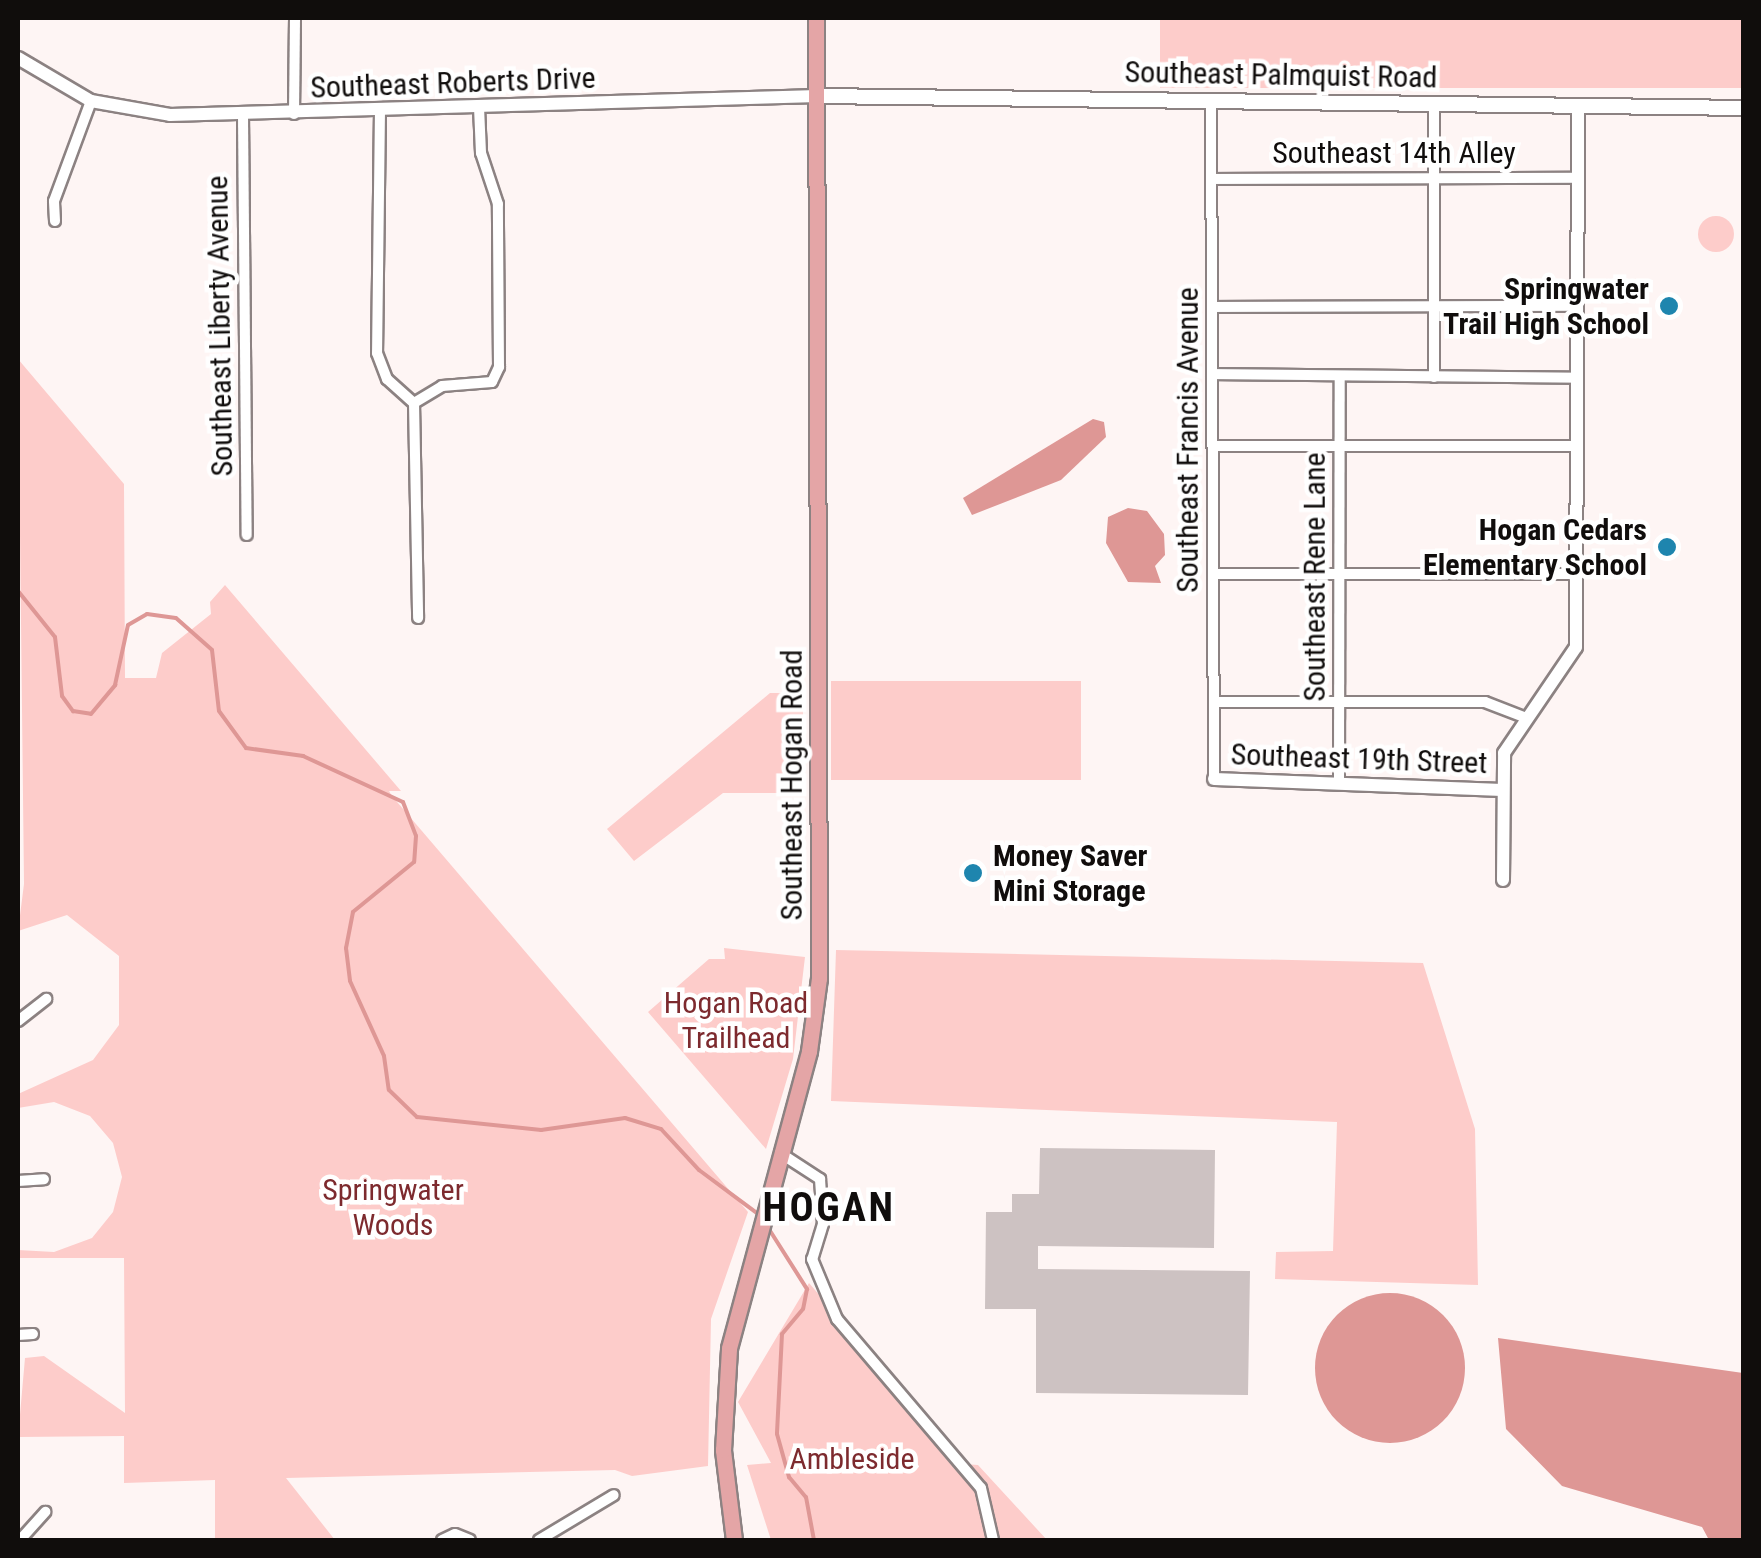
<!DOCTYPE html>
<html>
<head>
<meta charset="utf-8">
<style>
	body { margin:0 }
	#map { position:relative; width:1761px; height:1558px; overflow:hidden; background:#fef5f4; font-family:"Roboto Condensed",sans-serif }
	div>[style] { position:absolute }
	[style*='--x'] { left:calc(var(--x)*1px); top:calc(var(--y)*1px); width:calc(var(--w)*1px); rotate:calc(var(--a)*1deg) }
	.green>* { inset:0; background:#fdccca; transform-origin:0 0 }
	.round { border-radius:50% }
	.water>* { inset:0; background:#de9795 }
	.stream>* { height:4px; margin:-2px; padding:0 2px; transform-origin:2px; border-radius:2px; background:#de9795 }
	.building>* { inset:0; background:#cdc2c2 }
	.roads { filter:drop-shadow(2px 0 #8c8282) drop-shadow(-2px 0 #8c8282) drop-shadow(0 2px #8c8282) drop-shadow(0 -2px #8c8282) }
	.minor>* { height:10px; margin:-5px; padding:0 5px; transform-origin:5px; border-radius:5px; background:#fff }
	.tertiary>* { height:12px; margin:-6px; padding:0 6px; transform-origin:6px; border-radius:6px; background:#fff }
	.secondary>* { height:14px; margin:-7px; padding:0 7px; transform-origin:7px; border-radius:7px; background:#fff }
	.primary>* { height:15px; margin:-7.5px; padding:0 7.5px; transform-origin:7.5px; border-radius:7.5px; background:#e4a5a6 }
	.dots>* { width:28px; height:28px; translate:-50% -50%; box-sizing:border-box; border:5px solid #fff; border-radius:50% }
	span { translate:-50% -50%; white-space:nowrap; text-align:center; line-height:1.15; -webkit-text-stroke:9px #fff; paint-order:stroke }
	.street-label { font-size:30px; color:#100d0c }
	.poi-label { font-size:30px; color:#100d0c; font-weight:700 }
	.right { translate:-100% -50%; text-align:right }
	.left { translate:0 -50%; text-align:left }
	.park-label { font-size:30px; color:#7d2a2e }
	.district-label { font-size:40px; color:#100d0c; font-weight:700; letter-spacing:2.5px }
	.frame { position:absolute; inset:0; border:20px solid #100d0c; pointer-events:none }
</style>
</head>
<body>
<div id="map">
	<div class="green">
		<div style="left:1160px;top:18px;width:583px;height:70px"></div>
		<div class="round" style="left:1698px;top:216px;width:36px;height:36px"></div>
		<div style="clip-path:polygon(18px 359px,124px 484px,125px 678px,156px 678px,162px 653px,211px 614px,210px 602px,225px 585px,401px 791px,389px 791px,392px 796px,748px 1212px,711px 1319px,708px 1466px,632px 1476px,615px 1470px,286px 1478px,335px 1540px,215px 1540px,215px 1480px,124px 1483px,124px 1436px,18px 1437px,25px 1358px,44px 1356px,125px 1413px,124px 1258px,18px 1258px,18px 1250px,54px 1252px,92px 1238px,113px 1212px,122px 1177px,113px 1143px,90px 1116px,54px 1102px,18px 1108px,18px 1094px,93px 1060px,119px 1025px,119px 956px,67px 915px,18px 931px,24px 884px)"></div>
		<div style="left:831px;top:681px;width:250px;height:99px"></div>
		<div style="clip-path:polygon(770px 693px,803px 693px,803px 793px,723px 793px,634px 861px,607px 829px)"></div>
		<div style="clip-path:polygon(724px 948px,805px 957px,793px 1059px,766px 1149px,648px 1012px,709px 959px,725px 959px)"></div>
		<div style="clip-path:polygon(836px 950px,1423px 963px,1475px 1129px,1478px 1285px,1275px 1279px,1276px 1252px,1333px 1251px,1337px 1122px,831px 1101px)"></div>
		<div style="clip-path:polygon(809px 1283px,964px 1464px,978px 1465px,1047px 1540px,771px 1540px,747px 1465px,771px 1463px,738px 1402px)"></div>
	</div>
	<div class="water">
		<div style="clip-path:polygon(1093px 419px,1104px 422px,1106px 437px,1061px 480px,972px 515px,963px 498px)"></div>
		<div style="clip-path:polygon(1128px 508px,1147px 511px,1164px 534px,1165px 555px,1155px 566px,1161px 583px,1128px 582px,1106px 543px,1108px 517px)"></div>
		<div class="round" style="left:1315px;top:1293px;width:150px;height:150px"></div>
		<div style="clip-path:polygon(1498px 1338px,1743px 1373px,1743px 1540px,1709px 1540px,1702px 1527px,1562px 1486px,1506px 1429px)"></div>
	</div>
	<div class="stream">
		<div style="--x:18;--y:591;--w:59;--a:51.2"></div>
		<div style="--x:55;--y:637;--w:59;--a:83.2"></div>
		<div style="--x:62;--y:696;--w:19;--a:54"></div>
		<div style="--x:73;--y:711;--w:18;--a:9"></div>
		<div style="--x:91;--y:714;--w:38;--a:-50"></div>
		<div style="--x:115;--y:685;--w:61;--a:-77.8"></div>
		<div style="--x:128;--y:625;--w:22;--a:-30"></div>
		<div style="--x:147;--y:614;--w:29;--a:8"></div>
		<div style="--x:176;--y:618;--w:48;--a:41.6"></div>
		<div style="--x:212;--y:650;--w:61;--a:83.5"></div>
		<div style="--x:219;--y:711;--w:46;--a:53.9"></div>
		<div style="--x:246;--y:748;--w:58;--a:8"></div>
		<div style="--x:303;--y:756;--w:110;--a:24.7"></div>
		<div style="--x:403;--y:802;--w:36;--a:69"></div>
		<div style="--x:416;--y:836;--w:26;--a:94"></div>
		<div style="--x:414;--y:862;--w:79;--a:140.7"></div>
		<div style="--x:353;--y:912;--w:37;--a:101"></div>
		<div style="--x:346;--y:948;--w:33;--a:83"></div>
		<div style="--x:350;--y:981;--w:82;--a:65.6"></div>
		<div style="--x:384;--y:1056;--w:34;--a:82"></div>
		<div style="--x:389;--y:1090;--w:39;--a:44"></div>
		<div style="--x:417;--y:1117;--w:125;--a:6"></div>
		<div style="--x:541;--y:1130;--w:85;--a:-8.1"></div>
		<div style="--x:625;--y:1118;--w:38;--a:17"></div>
		<div style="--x:661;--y:1129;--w:56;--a:47.2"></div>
		<div style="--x:699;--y:1170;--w:74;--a:36.7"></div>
		<div style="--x:767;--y:1226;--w:75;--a:57.6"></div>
		<div style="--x:807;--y:1289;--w:20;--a:101"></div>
		<div style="--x:803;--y:1309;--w:33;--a:130"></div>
		<div style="--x:782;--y:1334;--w:100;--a:92.9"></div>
		<div style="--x:777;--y:1434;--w:45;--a:74.4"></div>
		<div style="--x:789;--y:1477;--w:26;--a:50"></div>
		<div style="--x:806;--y:1497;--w:44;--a:79.5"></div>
	</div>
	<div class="building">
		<div style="clip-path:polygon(1040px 1148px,1215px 1150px,1214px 1248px,1038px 1246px,1038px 1269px,1250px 1271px,1248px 1395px,1036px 1393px,1036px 1309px,985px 1309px,986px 1212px,1012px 1212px,1012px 1194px,1039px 1194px)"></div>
	</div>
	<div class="roads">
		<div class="minor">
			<div style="--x:1211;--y:101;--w:678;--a:89.75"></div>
			<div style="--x:1434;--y:104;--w:273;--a:90"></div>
			<div style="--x:380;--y:110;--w:243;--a:90.7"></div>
			<div style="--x:377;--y:353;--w:28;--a:69"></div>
			<div style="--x:387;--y:379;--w:36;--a:42"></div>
			<div style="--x:414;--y:403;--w:215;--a:88.9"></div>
			<div style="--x:294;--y:114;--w:96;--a:-89.4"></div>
			<div style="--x:243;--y:116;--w:419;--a:89.5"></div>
			<div style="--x:1211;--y:179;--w:367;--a:-0.2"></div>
			<div style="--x:55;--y:221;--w:20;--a:-93"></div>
			<div style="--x:54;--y:201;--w:107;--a:-69.7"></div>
			<div style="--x:1212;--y:307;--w:366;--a:-0.2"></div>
			<div style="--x:1212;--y:374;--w:365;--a:0.6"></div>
			<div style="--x:414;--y:403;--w:33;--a:-31"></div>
			<div style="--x:442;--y:386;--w:50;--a:-4.6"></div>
			<div style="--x:492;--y:382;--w:17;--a:-65"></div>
			<div style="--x:499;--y:367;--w:163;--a:-90.4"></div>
			<div style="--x:498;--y:204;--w:54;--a:-108.4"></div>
			<div style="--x:481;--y:153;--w:46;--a:-92.5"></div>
			<div style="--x:1213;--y:446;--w:364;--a:0"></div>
			<div style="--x:1213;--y:574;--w:364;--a:0"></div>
			<div style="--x:1214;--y:702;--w:271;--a:0"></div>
			<div style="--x:1485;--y:702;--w:42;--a:21"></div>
			<div style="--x:1339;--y:779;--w:403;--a:-89.9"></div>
			<div style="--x:18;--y:1021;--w:36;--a:-38"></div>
			<div style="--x:780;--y:1153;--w:48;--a:33"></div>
			<div style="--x:820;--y:1179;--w:45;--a:86.2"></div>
			<div style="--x:823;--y:1224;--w:37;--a:107"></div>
			<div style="--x:812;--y:1259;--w:65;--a:67.4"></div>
			<div style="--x:837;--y:1319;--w:222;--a:49.6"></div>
			<div style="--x:981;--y:1488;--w:53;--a:77"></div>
			<div style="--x:18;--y:1181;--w:26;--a:-4"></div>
			<div style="--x:18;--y:1335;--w:15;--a:-4"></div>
			<div style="--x:20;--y:1540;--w:38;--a:-48"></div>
			<div style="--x:442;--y:1540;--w:14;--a:-25"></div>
			<div style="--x:455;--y:1534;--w:16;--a:22"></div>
			<div style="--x:539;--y:1540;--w:87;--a:-31"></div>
		</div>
		<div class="tertiary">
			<div style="--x:18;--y:58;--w:85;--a:30.5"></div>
			<div style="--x:91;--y:101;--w:80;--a:10"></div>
			<div style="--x:170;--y:115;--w:648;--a:-1.68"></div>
			<div style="--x:1214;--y:779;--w:289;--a:2.2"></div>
			<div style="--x:1503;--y:880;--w:127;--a:-89.5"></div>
			<div style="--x:1504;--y:753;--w:128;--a:-55.8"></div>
			<div style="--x:1576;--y:647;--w:541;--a:-89.79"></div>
		</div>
		<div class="secondary">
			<div style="--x:818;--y:96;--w:926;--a:0.74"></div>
		</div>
		<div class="primary">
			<div style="--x:734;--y:1540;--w:91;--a:-97"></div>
			<div style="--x:723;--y:1450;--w:102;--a:-86.6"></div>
			<div style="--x:729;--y:1348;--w:308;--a:-74.9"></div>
			<div style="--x:809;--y:1051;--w:74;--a:-82.2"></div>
			<div style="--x:819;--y:978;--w:960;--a:-90.18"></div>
		</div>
	</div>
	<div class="dots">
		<div style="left:1669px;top:306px;background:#1e85ae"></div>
		<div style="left:1667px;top:547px;background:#1e85ae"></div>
		<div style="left:973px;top:873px;background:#1e85ae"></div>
	</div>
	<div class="street-label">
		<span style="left:1281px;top:75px;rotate:1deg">Southeast Palmquist Road</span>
		<span style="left:453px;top:83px;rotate:-2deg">Southeast Roberts Drive</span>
		<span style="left:1394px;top:153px">Southeast 14th Alley</span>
		<span style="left:220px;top:326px;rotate:-91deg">Southeast Liberty Avenue</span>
		<span style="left:1188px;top:440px;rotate:-90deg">Southeast Francis Avenue</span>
		<span style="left:1315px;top:577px;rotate:-90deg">Southeast Rene Lane</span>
		<span style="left:1359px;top:759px;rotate:2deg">Southeast 19th Street</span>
		<span style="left:792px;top:785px;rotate:-90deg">Southeast Hogan Road</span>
	</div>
	<div class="poi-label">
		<span class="right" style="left:1649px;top:306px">Springwater<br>Trail High School</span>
		<span class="right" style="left:1647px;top:547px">Hogan Cedars<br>Elementary School</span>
		<span class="left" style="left:993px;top:873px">Money Saver<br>Mini Storage</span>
	</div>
	<div class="park-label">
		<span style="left:736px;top:1020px">Hogan Road<br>Trailhead</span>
		<span style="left:393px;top:1207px">Springwater<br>Woods</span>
		<span style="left:852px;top:1459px">Ambleside</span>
	</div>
	<div class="district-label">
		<span style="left:829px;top:1208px">HOGAN</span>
	</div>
	<div class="frame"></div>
</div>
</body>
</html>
